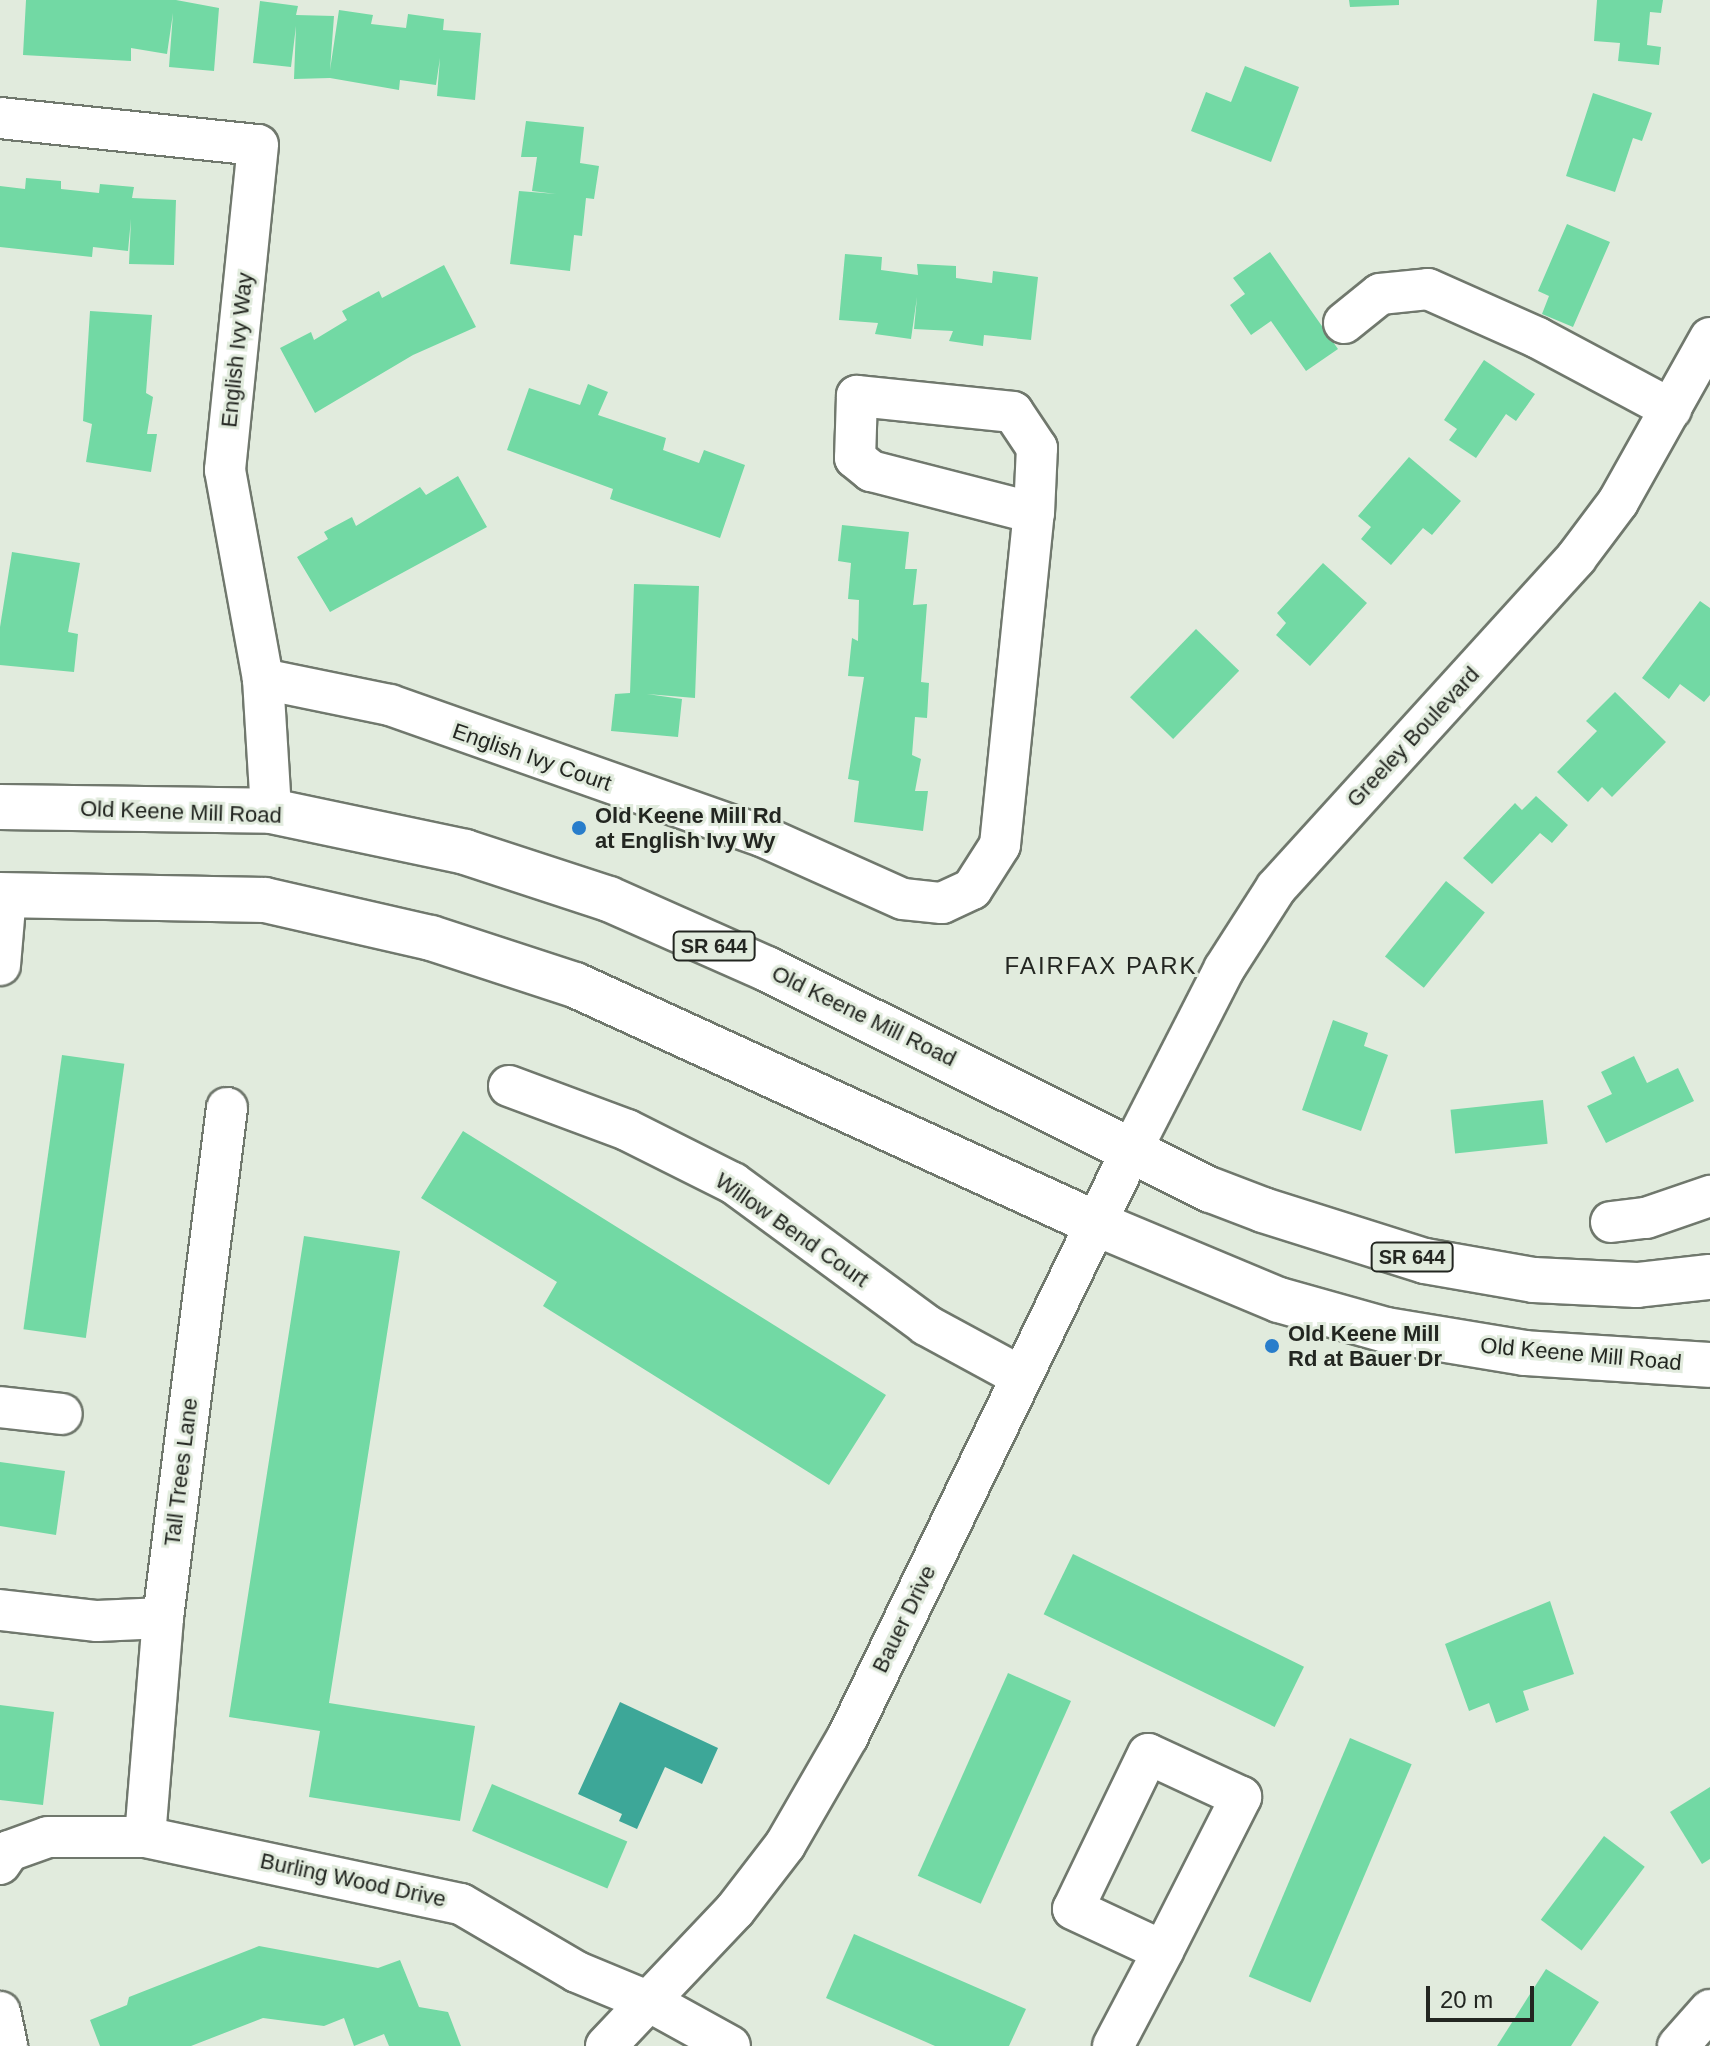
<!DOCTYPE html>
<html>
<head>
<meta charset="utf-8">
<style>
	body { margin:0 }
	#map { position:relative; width:1710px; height:2046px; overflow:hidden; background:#e1ebdd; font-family:Arial,sans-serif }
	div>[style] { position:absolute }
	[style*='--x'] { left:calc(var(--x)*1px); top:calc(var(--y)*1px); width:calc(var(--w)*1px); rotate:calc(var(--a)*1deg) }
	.water>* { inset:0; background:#3da798 }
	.building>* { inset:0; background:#72d9a4; transform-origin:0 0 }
	.roads { filter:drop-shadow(2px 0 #70786d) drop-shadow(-2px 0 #70786d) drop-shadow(0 2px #70786d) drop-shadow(0 -2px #70786d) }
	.minor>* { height:40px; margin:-20px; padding:0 20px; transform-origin:20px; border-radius:20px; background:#fff }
	.major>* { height:44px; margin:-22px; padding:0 22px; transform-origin:22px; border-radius:22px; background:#fff }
	.dots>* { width:22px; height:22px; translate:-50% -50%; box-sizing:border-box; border:4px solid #e1ebdd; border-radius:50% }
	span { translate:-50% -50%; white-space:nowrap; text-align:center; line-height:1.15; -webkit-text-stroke:6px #e1ebdd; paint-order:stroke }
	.shield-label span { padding:2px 6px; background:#e1ebdd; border:2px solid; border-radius:6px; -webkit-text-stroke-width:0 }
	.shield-label { font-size:20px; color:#232621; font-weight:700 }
	.street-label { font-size:22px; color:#232621 }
	.poi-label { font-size:22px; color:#232621; font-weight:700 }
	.left { translate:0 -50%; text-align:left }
	.neighbourhood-label { font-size:24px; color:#232621; letter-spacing:2px }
	.scale { position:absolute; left:1426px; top:1986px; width:108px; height:36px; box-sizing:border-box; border:4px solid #232621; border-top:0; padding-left:10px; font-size:24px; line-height:28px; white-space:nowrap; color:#232621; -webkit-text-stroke:6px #e1ebdd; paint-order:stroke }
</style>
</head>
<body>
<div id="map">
	<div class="water">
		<div style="clip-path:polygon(620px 1702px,718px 1748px,702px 1784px,665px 1767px,637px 1829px,619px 1821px,622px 1814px,578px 1794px)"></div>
	</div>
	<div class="building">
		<div style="clip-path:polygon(26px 0,176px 0,219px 8px,214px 71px,169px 67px,173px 13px,167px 54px,131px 48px,131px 61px,23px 55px)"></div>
		<div style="clip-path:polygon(1349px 0,1399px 0,1399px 5px,1350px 7px)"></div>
		<div style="clip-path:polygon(1597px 0,1663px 0,1661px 13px,1650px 12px,1647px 45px,1661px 47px,1659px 65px,1618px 61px,1620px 43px,1594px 41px)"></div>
		<div style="clip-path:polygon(260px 1px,298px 6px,296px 15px,334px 16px,330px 70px,339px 10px,373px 15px,371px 24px,406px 28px,408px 14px,444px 19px,443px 30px,481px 33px,475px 100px,437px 96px,440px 58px,436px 85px,400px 80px,399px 90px,330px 78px,294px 79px,296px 26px,291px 67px,253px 63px)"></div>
		<div style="clip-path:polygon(1245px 66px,1299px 87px,1271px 162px,1191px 131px,1206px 92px,1231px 102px)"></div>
		<div style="clip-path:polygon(1593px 93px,1652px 113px,1642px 141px,1633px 138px,1615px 192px,1566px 176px)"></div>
		<div style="clip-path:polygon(526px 121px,584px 127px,580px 163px,599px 166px,594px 199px,586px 198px,582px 236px,574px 235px,570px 271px,510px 264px,519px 191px,556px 194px,532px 191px,537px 157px,521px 157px)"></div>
		<div style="clip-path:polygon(26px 178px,61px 181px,61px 189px,99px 193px,100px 184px,134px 187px,132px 198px,176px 200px,174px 265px,129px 264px,131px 219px,128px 251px,93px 247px,92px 257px,0 247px,0 186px,25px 189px)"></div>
		<div style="clip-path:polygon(1567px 224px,1610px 242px,1573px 327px,1542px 314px,1549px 296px,1538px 291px)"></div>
		<div style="clip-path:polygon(1270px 252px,1338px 349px,1306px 371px,1271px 321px,1251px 335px,1230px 305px,1245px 294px,1233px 278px)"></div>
		<div style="clip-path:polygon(845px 254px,882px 257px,881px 270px,918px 275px,917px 264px,956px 266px,956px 278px,992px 283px,993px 271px,1038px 277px,1031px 340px,984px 335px,983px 346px,949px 341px,953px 331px,914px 329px,917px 297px,911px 339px,875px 334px,878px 323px,839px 320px)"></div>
		<div style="clip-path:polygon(444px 265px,476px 327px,413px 355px,315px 413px,280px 348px,311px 332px,314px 340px,347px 320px,342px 311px,379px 291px,382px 298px)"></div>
		<div style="clip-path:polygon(90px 311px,152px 315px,146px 393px,153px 397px,147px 434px,157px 434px,151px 472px,86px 462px,92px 424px,83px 421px)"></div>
		<div style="clip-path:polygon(1484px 360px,1535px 394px,1516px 421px,1506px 414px,1476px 458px,1449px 440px,1457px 429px,1444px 420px)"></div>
		<div style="clip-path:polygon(588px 384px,608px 392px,598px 415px,666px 438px,663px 450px,699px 463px,704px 450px,745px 465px,720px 538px,610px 499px,613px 489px,507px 450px,529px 388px,580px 405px)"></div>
		<div style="clip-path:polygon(1409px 457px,1461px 501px,1432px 535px,1423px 528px,1391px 565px,1361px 539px,1371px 527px,1358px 516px)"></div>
		<div style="clip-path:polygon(458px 476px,487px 527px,330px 612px,297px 557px,328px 539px,324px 532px,352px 517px,356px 526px,420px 487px,426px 495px)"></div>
		<div style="clip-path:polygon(842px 525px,909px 532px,905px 569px,917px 569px,913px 605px,927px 604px,921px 682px,929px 683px,927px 718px,915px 717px,912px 755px,921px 759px,915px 791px,928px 791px,923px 831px,854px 822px,859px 781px,848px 779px,864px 677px,848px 676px,852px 638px,858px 641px,859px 600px,848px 599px,851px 563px,838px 561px)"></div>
		<div style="clip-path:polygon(12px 552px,80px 563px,68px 632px,78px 634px,74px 672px,0 665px,0 627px)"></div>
		<div style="clip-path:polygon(1323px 563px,1367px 603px,1310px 666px,1276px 635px,1286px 623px,1277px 613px)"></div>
		<div style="clip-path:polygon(634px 584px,699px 586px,695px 698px,647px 694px,682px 699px,678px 737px,611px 731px,615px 694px,630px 693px)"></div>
		<div style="clip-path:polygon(1700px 601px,1710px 608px,1710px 695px,1704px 702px,1680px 684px,1669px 699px,1642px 678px)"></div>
		<div style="left:1196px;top:629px;width:60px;height:95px;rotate:44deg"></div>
		<div style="clip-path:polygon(1615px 692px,1666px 742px,1612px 797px,1602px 787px,1588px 802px,1557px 772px,1597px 731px,1586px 721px)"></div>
		<div style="clip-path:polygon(1536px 796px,1568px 825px,1552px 843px,1540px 833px,1492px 884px,1463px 858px,1515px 803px,1522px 810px)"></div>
		<div style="left:1446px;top:881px;width:50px;height:97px;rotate:39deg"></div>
		<div style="clip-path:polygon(1333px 1020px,1368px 1033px,1364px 1046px,1388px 1055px,1361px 1131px,1302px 1110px)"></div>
		<div style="left:62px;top:1055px;width:63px;height:277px;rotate:8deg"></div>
		<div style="clip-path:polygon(1634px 1056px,1647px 1083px,1678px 1068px,1694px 1101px,1606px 1143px,1587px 1106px,1612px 1094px,1601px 1072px)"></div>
		<div style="left:1543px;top:1100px;width:44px;height:93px;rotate:84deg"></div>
		<div style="clip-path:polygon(463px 1131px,886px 1395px,829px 1485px,543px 1306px,557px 1282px,421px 1198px)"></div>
		<div style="clip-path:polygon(304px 1236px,400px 1251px,329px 1703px,475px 1726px,460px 1821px,309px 1797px,320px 1731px,229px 1717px)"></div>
		<div style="clip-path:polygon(0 1462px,65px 1471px,56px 1535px,0 1526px)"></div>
		<div style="left:1073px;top:1554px;width:257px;height:67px;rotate:26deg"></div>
		<div style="clip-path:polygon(1550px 1601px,1574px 1674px,1523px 1691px,1529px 1710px,1496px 1723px,1489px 1703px,1469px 1711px,1445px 1644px)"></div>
		<div style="left:1008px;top:1673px;width:69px;height:222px;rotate:24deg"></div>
		<div style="clip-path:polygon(0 1705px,54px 1712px,43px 1805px,0 1800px)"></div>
		<div style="left:1350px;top:1738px;width:67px;height:259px;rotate:23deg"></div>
		<div style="left:492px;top:1784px;width:147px;height:51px;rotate:23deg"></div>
		<div style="clip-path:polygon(1710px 1787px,1710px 1859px,1702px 1864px,1670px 1812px)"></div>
		<div style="left:1604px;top:1836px;width:51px;height:105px;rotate:37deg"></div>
		<div style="clip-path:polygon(854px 1934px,1026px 2009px,1009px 2046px,935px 2046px,826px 1998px)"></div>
		<div style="clip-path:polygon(259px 1946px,378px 1968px,400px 1960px,419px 2007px,448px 2012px,461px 2046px,389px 2046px,384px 2034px,354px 2046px,344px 2018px,324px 2026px,263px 2018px,191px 2046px,100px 2046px,90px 2020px,127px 2005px,129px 1997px)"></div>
		<div style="clip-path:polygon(1546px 1969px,1599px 2002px,1571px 2046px,1497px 2046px)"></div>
	</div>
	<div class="roads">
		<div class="minor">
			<div style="--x:0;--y:118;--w:259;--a:6"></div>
			<div style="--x:258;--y:145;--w:327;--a:95.8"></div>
			<div style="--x:225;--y:470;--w:212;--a:79.7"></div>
			<div style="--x:263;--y:679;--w:132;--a:86.5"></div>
			<div style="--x:1344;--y:323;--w:46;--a:-38.9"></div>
			<div style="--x:1380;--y:294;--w:48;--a:-5.9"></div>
			<div style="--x:1428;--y:289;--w:120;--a:24"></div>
			<div style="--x:1538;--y:338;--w:151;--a:28.1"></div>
			<div style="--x:263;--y:679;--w:130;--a:11.6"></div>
			<div style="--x:390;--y:705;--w:394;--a:19.4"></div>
			<div style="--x:762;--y:836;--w:154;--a:24.1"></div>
			<div style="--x:903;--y:899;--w:39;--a:6"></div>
			<div style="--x:942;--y:903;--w:33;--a:-25"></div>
			<div style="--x:972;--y:889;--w:52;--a:-57.5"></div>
			<div style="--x:1000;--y:845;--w:334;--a:-84.2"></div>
			<div style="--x:1034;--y:513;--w:65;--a:-87.4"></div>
			<div style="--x:1037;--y:448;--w:43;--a:-123.7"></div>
			<div style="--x:1013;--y:412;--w:157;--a:-174.1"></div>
			<div style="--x:857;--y:396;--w:62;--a:91.8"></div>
			<div style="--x:855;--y:458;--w:21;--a:39"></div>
			<div style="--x:871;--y:471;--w:168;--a:14.4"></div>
			<div style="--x:0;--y:965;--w:70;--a:-85.1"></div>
			<div style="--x:509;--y:1086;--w:126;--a:20.4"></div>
			<div style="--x:627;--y:1130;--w:119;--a:26.6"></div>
			<div style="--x:733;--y:1183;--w:240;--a:36.3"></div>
			<div style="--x:926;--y:1325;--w:107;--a:28.5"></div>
			<div style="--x:1611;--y:1222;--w:35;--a:-7"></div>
			<div style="--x:1646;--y:1218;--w:68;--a:-19"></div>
			<div style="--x:0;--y:1407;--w:62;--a:6.4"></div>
			<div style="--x:0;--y:1610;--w:98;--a:6.5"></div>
			<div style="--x:97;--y:1621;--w:66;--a:-2.6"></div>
			<div style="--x:145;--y:1837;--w:220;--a:-85.3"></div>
			<div style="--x:163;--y:1618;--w:514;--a:-82.85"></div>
			<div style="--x:0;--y:1864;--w:16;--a:-55"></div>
			<div style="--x:9;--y:1851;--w:41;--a:-19.7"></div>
			<div style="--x:48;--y:1837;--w:97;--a:0"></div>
			<div style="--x:145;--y:1837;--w:323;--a:12"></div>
			<div style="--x:461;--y:1904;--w:134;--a:30.4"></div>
			<div style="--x:577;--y:1972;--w:81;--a:22.5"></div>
			<div style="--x:652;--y:2003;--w:89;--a:28.9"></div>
			<div style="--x:0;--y:2012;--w:35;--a:78"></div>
			<div style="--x:606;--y:2046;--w:187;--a:-46.5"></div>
			<div style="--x:735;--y:1910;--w:82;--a:-52.4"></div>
			<div style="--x:785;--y:1845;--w:126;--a:-60"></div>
			<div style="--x:848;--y:1736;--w:654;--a:-64.18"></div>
			<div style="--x:1133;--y:1147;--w:200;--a:-62.9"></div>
			<div style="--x:1224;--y:969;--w:96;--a:-57.3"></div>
			<div style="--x:1276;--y:888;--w:446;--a:-47.7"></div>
			<div style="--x:1576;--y:558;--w:70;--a:-53.1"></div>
			<div style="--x:1618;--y:502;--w:188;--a:-60.7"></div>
			<div style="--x:1113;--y:2046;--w:107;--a:-62.2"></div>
			<div style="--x:1163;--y:1951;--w:173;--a:-63.1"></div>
			<div style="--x:1241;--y:1797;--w:102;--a:-155.2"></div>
			<div style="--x:1148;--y:1754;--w:172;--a:115.8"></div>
			<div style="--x:1073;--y:1909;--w:99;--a:25"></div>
			<div style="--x:1678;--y:2046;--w:48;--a:-48.4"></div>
		</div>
		<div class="major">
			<div style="--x:0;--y:807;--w:271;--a:0.8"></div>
			<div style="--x:271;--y:811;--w:198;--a:11.9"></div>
			<div style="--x:465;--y:852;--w:151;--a:18.1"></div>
			<div style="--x:609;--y:899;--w:173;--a:23.9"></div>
			<div style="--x:767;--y:969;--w:496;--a:26.5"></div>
			<div style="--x:1211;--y:1190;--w:56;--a:21"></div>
			<div style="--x:1263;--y:1210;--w:170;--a:17.5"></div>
			<div style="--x:1425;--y:1261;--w:111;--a:9.9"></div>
			<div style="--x:1534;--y:1280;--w:103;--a:2.8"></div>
			<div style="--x:1637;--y:1285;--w:73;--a:-6.3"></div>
			<div style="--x:0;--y:895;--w:265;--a:1.1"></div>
			<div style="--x:265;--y:900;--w:170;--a:12.9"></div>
			<div style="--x:431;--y:938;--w:151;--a:18.1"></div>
			<div style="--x:575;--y:985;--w:574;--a:24.6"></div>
			<div style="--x:1097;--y:1224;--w:197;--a:22.7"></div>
			<div style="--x:1279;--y:1300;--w:111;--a:15.7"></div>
			<div style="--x:1386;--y:1330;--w:141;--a:9.4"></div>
			<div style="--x:1525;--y:1353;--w:185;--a:3.7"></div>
		</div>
	</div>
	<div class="dots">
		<div style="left:579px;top:828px;background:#287dcb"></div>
		<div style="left:1272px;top:1346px;background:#287dcb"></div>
	</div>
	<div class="shield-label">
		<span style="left:714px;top:946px">SR 644</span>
		<span style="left:1412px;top:1257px">SR 644</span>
	</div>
	<div class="street-label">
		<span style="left:237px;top:350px;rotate:-84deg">English Ivy Way</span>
		<span style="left:1413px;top:737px;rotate:-47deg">Greeley Boulevard</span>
		<span style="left:532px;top:757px;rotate:19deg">English Ivy Court</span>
		<span style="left:181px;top:812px;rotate:2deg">Old Keene Mill Road</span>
		<span style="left:864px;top:1016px;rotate:26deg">Old Keene Mill Road</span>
		<span style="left:792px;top:1230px;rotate:35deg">Willow Bend Court</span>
		<span style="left:1581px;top:1354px;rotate:5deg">Old Keene Mill Road</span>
		<span style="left:181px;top:1472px;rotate:-83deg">Tall Trees Lane</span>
		<span style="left:904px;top:1619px;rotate:-64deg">Bauer Drive</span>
		<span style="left:353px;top:1880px;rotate:12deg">Burling Wood Drive</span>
	</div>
	<div class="poi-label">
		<span class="left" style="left:595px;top:828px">Old Keene Mill Rd<br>at English Ivy Wy</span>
		<span class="left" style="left:1288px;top:1346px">Old Keene Mill<br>Rd at Bauer Dr</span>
	</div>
	<div class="neighbourhood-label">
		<span style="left:1101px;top:966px">FAIRFAX PARK</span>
	</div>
	<div class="scale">20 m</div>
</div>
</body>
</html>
